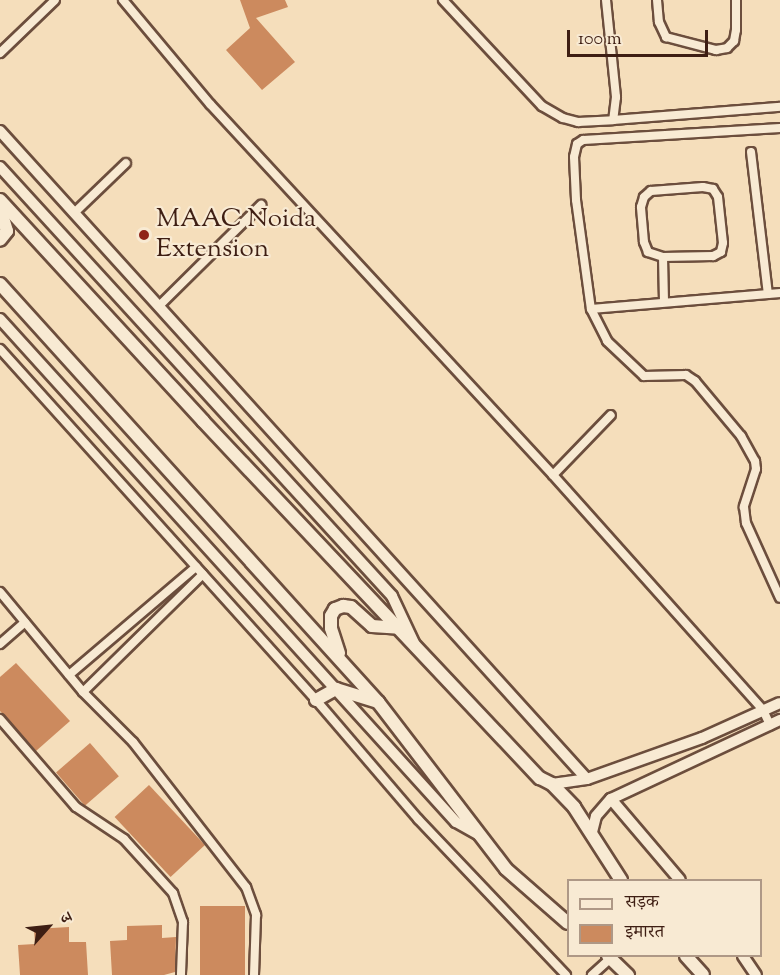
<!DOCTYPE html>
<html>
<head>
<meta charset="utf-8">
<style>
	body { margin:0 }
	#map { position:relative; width:780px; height:975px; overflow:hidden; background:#f5debb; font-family:"Sorts Mill Goudy","Noto Serif Devanagari",serif }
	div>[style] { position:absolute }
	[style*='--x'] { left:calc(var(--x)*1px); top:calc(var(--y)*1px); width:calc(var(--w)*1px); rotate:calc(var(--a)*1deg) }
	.building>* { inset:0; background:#cc8a5e; transform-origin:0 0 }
	.roads { filter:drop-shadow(2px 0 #6c4e3d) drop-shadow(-2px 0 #6c4e3d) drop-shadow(0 2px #6c4e3d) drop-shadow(0 -2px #6c4e3d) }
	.minor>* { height:8px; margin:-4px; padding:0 4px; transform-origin:4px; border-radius:4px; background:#f8ead3 }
	.tertiary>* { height:10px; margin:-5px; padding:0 5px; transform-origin:5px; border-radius:5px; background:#f8ead3 }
	.secondary>* { height:12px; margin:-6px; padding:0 6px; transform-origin:6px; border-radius:6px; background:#f8ead3 }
	.dots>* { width:16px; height:16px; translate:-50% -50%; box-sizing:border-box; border:3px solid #f8ead3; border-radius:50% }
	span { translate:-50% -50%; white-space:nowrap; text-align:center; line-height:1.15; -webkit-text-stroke:4.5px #f8ead3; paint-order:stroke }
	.poi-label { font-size:26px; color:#3e1e13 }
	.left { translate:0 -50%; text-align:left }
	.legend { position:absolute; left:567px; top:879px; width:195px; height:78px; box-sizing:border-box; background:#f8ead3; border:2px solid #ae9886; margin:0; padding:8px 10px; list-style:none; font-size:18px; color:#3e1e13 }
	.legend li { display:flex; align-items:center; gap:12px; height:30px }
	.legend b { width:30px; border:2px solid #ae9886 }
	.north { position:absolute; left:18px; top:897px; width:60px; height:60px; -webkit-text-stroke:4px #f8ead3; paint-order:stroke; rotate:63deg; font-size:16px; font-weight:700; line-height:24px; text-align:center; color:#3e1e13 }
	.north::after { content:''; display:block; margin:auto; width:21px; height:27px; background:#3e1e13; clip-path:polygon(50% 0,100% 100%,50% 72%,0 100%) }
	.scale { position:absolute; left:567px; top:30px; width:141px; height:27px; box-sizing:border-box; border:3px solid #3e1e13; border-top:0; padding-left:8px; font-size:18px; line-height:21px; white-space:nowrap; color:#3e1e13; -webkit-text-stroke:4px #f8ead3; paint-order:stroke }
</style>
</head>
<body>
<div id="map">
	<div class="building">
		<div style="clip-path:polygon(240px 0,285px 0,288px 7px,256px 18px,295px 62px,262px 90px,226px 50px,250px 28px)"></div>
		<div style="clip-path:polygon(16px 663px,70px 721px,36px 751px,0 711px,0 677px)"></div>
		<div style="left:90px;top:743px;width:44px;height:45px;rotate:49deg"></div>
		<div style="left:149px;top:785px;width:82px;height:47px;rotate:47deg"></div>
		<div style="left:245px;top:906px;width:69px;height:45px;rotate:90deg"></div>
		<div style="clip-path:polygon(162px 925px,162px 938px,176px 937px,175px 972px,164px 975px,112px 975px,110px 941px,127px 940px,127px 926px)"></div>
		<div style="clip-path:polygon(69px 927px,69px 942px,86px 942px,88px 975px,20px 975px,18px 945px,35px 944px,34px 929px)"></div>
	</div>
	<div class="roads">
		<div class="minor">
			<div style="--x:123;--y:0;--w:136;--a:50.1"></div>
			<div style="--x:210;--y:104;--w:505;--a:47.25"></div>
			<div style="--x:553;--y:475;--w:315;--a:48.2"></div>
			<div style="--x:763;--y:710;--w:17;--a:65"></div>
			<div style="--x:443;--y:0;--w:145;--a:47"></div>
			<div style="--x:542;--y:106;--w:24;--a:30"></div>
			<div style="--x:563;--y:118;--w:16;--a:15"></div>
			<div style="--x:578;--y:122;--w:35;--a:-3"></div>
			<div style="--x:613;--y:120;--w:168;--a:-4.5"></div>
			<div style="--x:606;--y:0;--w:98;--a:84.1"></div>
			<div style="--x:616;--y:97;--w:23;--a:97"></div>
			<div style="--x:657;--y:0;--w:22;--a:85"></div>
			<div style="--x:659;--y:22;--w:17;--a:65"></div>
			<div style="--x:666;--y:37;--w:52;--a:14.6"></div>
			<div style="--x:716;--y:50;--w:11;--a:-10"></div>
			<div style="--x:727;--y:48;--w:10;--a:-45"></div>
			<div style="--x:734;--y:41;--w:11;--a:-80"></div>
			<div style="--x:736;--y:30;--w:30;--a:-90"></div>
			<div style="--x:0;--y:53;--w:76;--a:-43.9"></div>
			<div style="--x:780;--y:128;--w:197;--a:176.5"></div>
			<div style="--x:583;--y:140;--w:7;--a:146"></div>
			<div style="--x:577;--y:144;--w:13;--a:103"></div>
			<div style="--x:574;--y:157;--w:43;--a:87.3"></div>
			<div style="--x:576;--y:200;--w:110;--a:82.2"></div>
			<div style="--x:591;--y:309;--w:36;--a:63"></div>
			<div style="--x:607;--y:341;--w:51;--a:43.4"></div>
			<div style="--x:644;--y:376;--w:42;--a:-1.4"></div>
			<div style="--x:686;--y:375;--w:11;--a:34"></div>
			<div style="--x:695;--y:381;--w:72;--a:50.1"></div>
			<div style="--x:741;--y:436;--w:29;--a:61"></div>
			<div style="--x:755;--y:461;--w:8;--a:83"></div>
			<div style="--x:756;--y:469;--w:40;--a:108"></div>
			<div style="--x:744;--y:507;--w:16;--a:83"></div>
			<div style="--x:746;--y:523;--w:82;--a:65.6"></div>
			<div style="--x:751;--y:152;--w:143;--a:83.2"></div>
			<div style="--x:703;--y:187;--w:10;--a:11"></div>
			<div style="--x:713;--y:189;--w:9;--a:58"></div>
			<div style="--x:718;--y:197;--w:46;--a:83.8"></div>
			<div style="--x:723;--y:243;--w:9;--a:103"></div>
			<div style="--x:721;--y:252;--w:9;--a:153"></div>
			<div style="--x:713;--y:256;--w:50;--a:178.9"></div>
			<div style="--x:663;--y:257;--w:16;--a:-162"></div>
			<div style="--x:648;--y:252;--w:11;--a:-112"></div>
			<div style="--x:644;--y:242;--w:35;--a:-95"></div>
			<div style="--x:641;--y:207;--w:10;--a:-73"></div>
			<div style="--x:644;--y:197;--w:9;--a:-41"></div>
			<div style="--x:651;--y:191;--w:52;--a:-4.4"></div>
			<div style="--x:74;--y:213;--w:72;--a:-43.9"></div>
			<div style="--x:663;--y:257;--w:45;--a:88.7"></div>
			<div style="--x:159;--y:306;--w:144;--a:-44.7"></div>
			<div style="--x:591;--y:309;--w:190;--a:-4.8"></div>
			<div style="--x:0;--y:349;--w:472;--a:48"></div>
			<div style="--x:316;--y:700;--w:157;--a:49.4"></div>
			<div style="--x:418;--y:819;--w:215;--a:46.5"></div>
			<div style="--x:553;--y:475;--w:83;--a:-46"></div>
			<div style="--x:0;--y:592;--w:130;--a:50.3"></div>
			<div style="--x:83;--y:692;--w:71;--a:45"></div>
			<div style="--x:133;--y:742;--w:184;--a:52.1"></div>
			<div style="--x:246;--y:887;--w:30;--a:70"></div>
			<div style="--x:256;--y:915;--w:60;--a:91.9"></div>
			<div style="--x:0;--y:644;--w:33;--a:-41"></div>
			<div style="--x:69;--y:675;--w:167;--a:-40.4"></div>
			<div style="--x:83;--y:692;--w:168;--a:-44.5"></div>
			<div style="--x:0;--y:719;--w:116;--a:49.2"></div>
			<div style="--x:76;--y:807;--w:58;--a:33.7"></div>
			<div style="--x:124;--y:839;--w:73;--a:47.8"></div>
			<div style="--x:173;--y:893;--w:31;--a:71"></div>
			<div style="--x:183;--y:922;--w:53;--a:92.2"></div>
			<div style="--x:592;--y:975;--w:25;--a:-42"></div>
		</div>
		<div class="tertiary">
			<div style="--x:0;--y:131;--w:874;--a:47.83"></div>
			<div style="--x:0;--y:167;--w:581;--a:47.58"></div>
			<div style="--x:392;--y:596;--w:54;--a:64.9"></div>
			<div style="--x:0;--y:319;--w:679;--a:47.81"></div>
			<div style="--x:456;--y:822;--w:29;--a:29"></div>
			<div style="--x:552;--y:784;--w:35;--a:-8"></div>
			<div style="--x:587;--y:779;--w:122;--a:-19.6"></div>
			<div style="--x:702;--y:738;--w:85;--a:-24.2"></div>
			<div style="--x:611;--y:799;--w:106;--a:49.6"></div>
			<div style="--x:592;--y:832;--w:16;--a:-76"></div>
			<div style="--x:596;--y:816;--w:23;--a:-49"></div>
			<div style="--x:611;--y:799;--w:187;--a:-25.1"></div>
			<div style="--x:743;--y:956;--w:23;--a:56"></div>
		</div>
		<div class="secondary">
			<div style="--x:0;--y:200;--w:300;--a:47.4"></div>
			<div style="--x:203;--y:421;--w:491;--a:46.7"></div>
			<div style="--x:540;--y:778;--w:13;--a:27"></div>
			<div style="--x:552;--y:784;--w:32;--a:46"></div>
			<div style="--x:574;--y:807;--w:87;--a:57.2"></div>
			<div style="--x:0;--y:208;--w:24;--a:73"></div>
			<div style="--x:7;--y:231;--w:11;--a:128"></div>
			<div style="--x:0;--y:284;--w:564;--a:47.88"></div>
			<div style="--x:378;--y:702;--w:210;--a:52.5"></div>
			<div style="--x:506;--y:869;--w:82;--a:41.1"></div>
			<div style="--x:339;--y:653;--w:26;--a:-108"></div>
			<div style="--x:331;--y:628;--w:12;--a:-90"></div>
			<div style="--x:331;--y:616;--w:8;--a:-60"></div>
			<div style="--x:335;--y:609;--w:9;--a:-21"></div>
			<div style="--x:343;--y:606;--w:8;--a:7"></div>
			<div style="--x:351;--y:607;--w:28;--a:42"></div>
			<div style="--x:372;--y:626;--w:27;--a:4"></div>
			<div style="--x:316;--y:700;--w:23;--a:-29"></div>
			<div style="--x:336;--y:689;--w:44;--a:17.2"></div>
			<div style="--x:608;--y:956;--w:28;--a:44"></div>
			<div style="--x:686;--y:956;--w:25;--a:48"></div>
		</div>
	</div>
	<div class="dots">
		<div style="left:144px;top:235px;background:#8f2418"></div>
	</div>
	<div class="poi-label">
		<span class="left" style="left:156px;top:235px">MAAC Noida<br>Extension</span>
	</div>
	<ul class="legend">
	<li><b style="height:8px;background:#f8ead3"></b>सड़क</li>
	<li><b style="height:16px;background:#cc8a5e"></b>इमारत</li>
	</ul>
	<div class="north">उ</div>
	<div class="scale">100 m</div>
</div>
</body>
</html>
